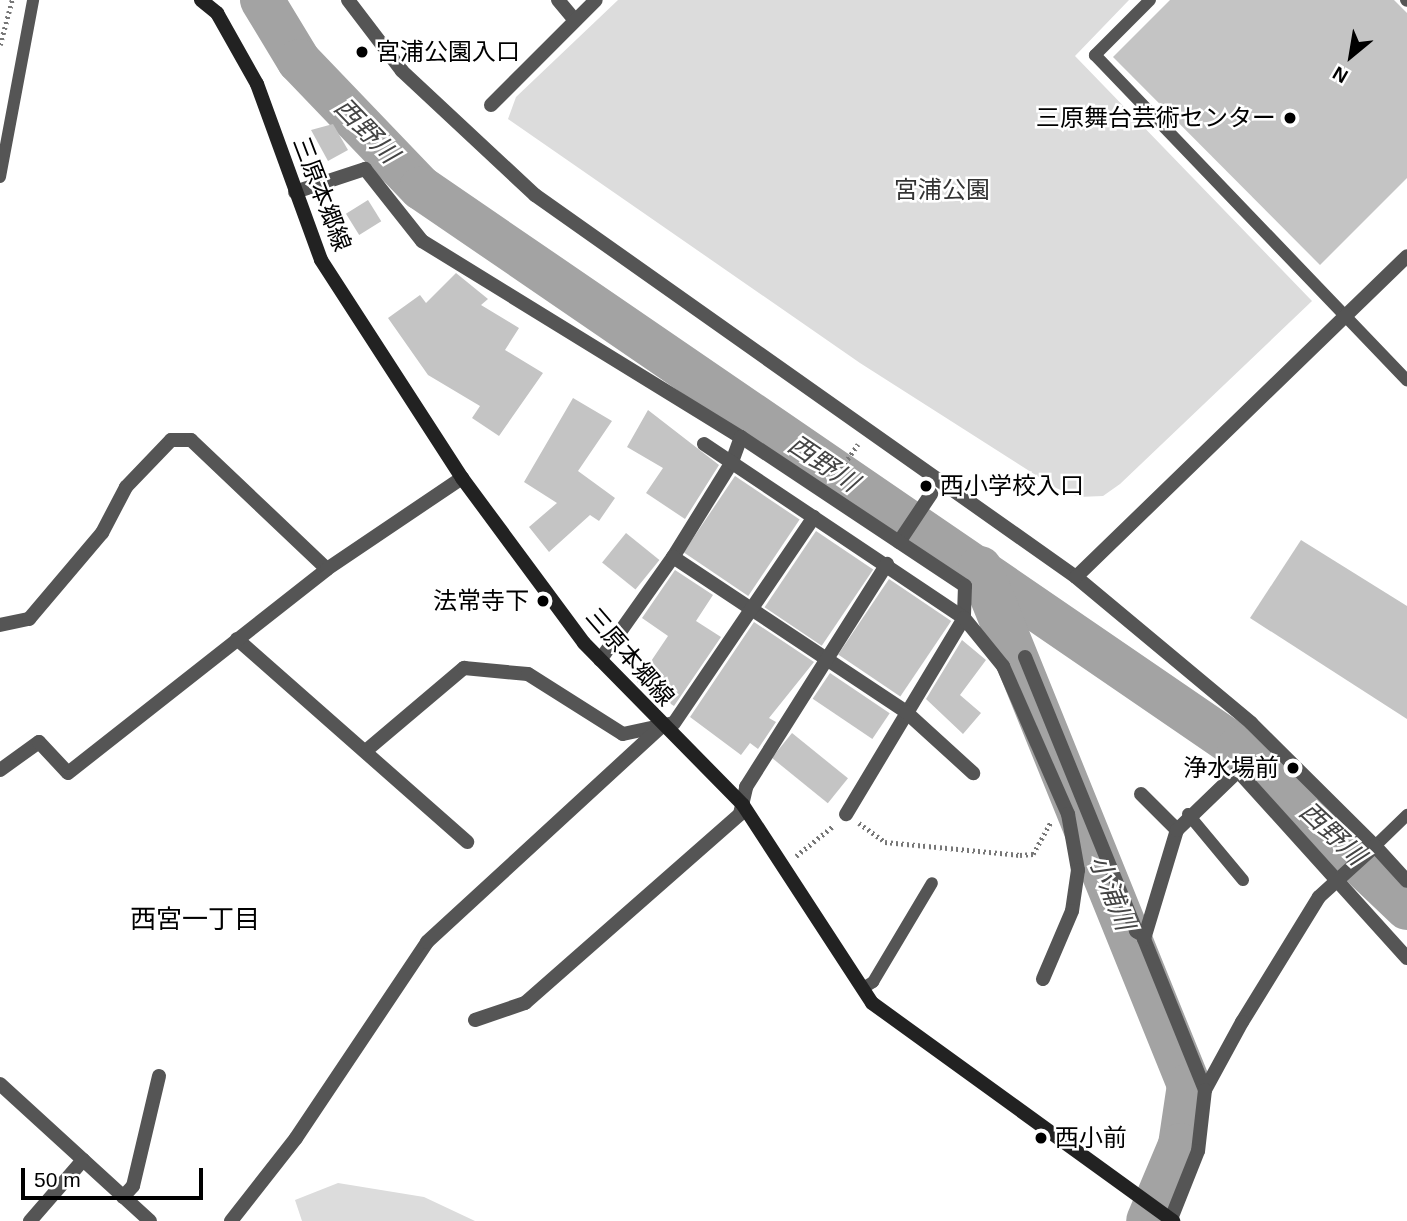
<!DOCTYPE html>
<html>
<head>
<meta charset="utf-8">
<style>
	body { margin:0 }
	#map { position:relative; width:1407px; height:1221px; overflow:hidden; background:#fff; font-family:Helvetica,"Noto Sans JP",sans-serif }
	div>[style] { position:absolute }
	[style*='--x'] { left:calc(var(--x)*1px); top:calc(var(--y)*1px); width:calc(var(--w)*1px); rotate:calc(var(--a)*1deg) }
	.green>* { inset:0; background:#dcdcdc }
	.river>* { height:44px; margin:-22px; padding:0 22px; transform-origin:22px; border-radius:22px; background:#a3a3a3 }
	.building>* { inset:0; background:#c4c4c4; transform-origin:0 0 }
	.path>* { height:4.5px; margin-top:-2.25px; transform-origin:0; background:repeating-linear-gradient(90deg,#777 0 2px,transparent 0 5.5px) }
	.service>* { height:12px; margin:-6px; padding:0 6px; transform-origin:6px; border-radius:6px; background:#555 }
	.pedestrian>* { height:14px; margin:-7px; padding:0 7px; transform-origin:7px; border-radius:7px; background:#555 }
	.minor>* { height:14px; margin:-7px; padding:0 7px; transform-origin:7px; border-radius:7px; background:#555 }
	.tertiary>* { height:14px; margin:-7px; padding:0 7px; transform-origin:7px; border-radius:7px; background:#555 }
	.secondary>* { height:14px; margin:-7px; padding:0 7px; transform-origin:7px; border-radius:7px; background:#222 }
	.dots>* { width:19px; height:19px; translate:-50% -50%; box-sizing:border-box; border:4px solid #fff; border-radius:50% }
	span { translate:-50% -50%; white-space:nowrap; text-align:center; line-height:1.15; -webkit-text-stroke:5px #fff; paint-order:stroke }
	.poi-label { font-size:24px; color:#000 }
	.left { translate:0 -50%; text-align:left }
	.right { translate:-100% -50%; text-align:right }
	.park-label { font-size:24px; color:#333 }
	.street-label { font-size:24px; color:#000 }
	.water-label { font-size:26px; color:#444; font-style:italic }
	.neighbourhood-label { font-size:26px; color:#000 }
	.north { position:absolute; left:1316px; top:21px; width:70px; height:70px; -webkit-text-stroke:5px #fff; paint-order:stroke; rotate:210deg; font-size:19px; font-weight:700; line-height:28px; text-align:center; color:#000 }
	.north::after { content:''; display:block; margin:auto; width:24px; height:32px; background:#000; clip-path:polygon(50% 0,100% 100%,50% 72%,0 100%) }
	.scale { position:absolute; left:21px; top:1168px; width:182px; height:32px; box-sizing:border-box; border:4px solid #000; border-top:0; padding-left:9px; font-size:21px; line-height:24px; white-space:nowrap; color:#000; -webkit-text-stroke:5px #fff; paint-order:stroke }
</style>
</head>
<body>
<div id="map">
	<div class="green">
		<div style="clip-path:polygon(618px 0,1129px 0,1075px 56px,1312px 301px,1120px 484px,1103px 496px,1078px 497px,1056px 488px,860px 363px,508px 119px,516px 97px)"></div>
		<div style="clip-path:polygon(338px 1183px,424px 1197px,475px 1221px,302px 1221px,295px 1200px)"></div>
	</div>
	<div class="river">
		<div style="--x:262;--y:0;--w:71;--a:58.8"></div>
		<div style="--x:299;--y:61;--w:176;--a:46.2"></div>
		<div style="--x:421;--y:188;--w:991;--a:34.4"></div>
		<div style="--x:1239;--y:748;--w:232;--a:43.6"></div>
		<div style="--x:980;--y:568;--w:558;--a:67.99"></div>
		<div style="--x:1189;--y:1085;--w:61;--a:98.5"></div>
		<div style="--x:1180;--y:1145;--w:82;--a:112.8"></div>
	</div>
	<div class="building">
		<div style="clip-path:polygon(1170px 0,1394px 0,1407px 13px,1407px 178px,1320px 265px,1113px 57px)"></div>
		<div style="clip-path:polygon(333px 124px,348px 150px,328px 161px,311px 130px)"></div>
		<div style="left:368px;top:200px;width:25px;height:26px;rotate:58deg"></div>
		<div style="clip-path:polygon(456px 273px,488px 299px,481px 305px,519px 328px,505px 350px,543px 373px,499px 436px,472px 418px,480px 406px,428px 375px,388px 318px,420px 295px,426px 303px)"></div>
		<div style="clip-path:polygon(573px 398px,612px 421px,578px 471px,615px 498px,599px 521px,590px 515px,549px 552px,529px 527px,557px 503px,524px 482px)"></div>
		<div style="clip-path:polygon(648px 410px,719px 465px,685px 519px,646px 493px,663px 468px,627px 447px)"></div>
		<div style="left:735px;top:476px;width:78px;height:92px;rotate:34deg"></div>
		<div style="left:816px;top:531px;width:69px;height:92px;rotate:34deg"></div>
		<div style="left:626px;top:533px;width:43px;height:38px;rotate:39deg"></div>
		<div style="clip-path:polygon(1301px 540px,1407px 606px,1407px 719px,1250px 618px)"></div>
		<div style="clip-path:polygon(675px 570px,713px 595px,696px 621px,721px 637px,674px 706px,637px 682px,668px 636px,642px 618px)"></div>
		<div style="left:889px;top:579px;width:75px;height:91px;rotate:34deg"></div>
		<div style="clip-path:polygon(754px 622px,814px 662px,769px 718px,776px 722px,758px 749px,750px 743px,741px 755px,690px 717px)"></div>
		<div style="clip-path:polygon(962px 640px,986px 660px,960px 695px,981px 713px,963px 734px,926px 699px)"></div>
		<div style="left:830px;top:673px;width:72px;height:31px;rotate:34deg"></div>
		<div style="left:792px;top:733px;width:72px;height:32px;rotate:39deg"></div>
	</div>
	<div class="path">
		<div style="--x:0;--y:45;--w:47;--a:-75.1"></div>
		<div style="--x:835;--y:477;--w:40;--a:-55.1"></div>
		<div style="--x:859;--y:823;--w:32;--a:36"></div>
		<div style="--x:885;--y:842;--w:136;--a:5.5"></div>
		<div style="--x:1020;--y:855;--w:13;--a:-4"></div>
		<div style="--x:1033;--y:854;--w:38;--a:-61"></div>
		<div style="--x:796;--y:856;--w:48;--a:-39"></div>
	</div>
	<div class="service">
		<div style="--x:1150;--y:0;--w:78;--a:135"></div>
		<div style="--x:1095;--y:55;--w:451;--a:46.2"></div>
		<div style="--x:1406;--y:0;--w:1;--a:45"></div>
		<div style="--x:0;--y:177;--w:180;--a:-79.4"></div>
		<div style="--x:1188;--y:814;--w:86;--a:50.2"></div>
		<div style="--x:1375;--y:846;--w:45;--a:-44.1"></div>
		<div style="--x:863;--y:988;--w:12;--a:-31"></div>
		<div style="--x:873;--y:982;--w:115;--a:-59.2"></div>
	</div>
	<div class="pedestrian">
		<div style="--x:899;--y:542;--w:58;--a:-56.3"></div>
	</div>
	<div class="minor">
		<div style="--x:558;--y:0;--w:26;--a:50"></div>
		<div style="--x:491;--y:105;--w:148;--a:-45"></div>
		<div style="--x:295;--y:192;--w:74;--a:-18.2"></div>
		<div style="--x:365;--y:169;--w:92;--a:51.6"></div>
		<div style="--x:422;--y:241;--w:374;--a:31.6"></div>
		<div style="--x:741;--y:437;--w:27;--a:110"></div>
		<div style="--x:732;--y:462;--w:112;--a:121.8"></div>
		<div style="--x:673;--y:557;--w:126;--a:125.3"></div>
		<div style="--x:741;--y:437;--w:269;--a:33.6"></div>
		<div style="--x:965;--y:586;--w:32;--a:92"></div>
		<div style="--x:964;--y:618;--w:229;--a:121"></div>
		<div style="--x:704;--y:444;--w:313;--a:33.8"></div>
		<div style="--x:964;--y:618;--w:62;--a:50.9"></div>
		<div style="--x:1003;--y:666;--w:162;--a:66.3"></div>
		<div style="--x:1068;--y:814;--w:57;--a:79.9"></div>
		<div style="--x:1078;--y:870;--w:41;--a:98.3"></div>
		<div style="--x:1072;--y:911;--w:74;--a:113.1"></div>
		<div style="--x:673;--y:557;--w:280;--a:33.6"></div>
		<div style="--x:906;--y:712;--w:91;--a:42.3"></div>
		<div style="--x:0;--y:625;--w:30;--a:-12"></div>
		<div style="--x:29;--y:619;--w:113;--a:-49.7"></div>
		<div style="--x:102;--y:533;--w:52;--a:-62.4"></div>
		<div style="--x:126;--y:487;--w:65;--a:-46.2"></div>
		<div style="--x:171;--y:440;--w:20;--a:0"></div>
		<div style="--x:191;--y:440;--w:187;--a:43.5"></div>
		<div style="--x:237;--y:639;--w:307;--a:41.4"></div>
		<div style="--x:1025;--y:657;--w:296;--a:67.9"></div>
		<div style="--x:1136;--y:931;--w:9;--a:32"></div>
		<div style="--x:368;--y:749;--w:126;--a:-40.2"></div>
		<div style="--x:464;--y:668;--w:64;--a:5.4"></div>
		<div style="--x:528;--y:674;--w:112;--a:32.3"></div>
		<div style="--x:623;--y:734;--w:52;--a:-12.2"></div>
		<div style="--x:674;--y:723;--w:249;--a:-55.8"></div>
		<div style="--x:0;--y:770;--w:48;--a:-35.7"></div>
		<div style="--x:39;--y:742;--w:42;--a:46.9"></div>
		<div style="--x:68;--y:773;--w:330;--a:-38.2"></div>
		<div style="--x:327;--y:569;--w:163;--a:-34"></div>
		<div style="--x:1141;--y:794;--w:51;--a:45"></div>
		<div style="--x:1375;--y:846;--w:47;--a:47.6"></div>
		<div style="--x:475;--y:1020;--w:53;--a:-18.8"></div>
		<div style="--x:525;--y:1003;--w:286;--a:-41.3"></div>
		<div style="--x:740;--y:814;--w:28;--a:-77"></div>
		<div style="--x:746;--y:787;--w:264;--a:-57.7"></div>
		<div style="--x:0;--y:1084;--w:203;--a:42.4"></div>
		<div style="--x:1205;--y:1090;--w:163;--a:-112"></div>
		<div style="--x:1144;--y:939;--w:114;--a:-73.2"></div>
		<div style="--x:1177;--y:830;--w:85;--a:-44"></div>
		<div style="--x:1238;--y:771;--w:252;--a:47.9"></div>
		<div style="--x:123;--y:1197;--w:15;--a:-48"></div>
		<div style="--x:133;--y:1186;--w:113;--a:-76.7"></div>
		<div style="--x:30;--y:1221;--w:81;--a:-49"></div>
		<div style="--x:231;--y:1221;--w:105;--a:-51.9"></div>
		<div style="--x:296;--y:1138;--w:236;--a:-56.2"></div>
		<div style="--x:427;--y:942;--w:318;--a:-42.6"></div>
	</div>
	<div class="tertiary">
		<div style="--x:348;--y:0;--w:89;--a:52.7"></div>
		<div style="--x:402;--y:71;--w:182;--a:43"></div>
		<div style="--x:535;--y:195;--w:662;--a:35.23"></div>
		<div style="--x:1076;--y:577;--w:228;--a:39.8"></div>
		<div style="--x:1251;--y:723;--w:175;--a:44.8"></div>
		<div style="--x:1375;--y:846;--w:76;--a:137.7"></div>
		<div style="--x:1319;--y:897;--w:147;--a:121.6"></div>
		<div style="--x:1242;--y:1022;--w:77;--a:118.6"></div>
		<div style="--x:1205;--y:1090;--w:61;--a:96.5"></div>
		<div style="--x:1198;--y:1151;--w:73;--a:111.7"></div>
		<div style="--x:1076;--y:577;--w:461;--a:-44.1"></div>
	</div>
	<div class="secondary">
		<div style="--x:201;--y:0;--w:21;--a:39"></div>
		<div style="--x:217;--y:13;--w:81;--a:60.6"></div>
		<div style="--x:257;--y:84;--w:187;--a:70"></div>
		<div style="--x:321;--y:260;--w:260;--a:57.1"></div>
		<div style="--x:462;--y:478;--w:205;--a:53.5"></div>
		<div style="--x:584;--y:643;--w:227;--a:45.5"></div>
		<div style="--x:743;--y:805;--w:236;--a:56.9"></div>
		<div style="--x:872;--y:1003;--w:372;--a:35.9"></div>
	</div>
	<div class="dots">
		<div style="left:362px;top:52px;background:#000"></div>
		<div style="left:1290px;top:118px;background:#000"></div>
		<div style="left:926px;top:486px;background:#000"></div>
		<div style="left:543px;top:601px;background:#000"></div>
		<div style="left:1293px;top:768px;background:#000"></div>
		<div style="left:1041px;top:1138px;background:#000"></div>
	</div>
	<div class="poi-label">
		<span class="left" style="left:376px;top:52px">宮浦公園入口</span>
		<span class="right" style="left:1276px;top:118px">三原舞台芸術センター</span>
		<span class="left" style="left:940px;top:486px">西小学校入口</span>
		<span class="right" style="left:529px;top:601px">法常寺下</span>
		<span class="right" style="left:1279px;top:768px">浄水場前</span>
		<span class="left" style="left:1055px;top:1138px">西小前</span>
	</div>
	<div class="park-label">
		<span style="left:942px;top:190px">宮浦公園</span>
	</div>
	<div class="street-label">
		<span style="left:322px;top:194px;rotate:69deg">三原本郷線</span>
		<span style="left:630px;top:657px;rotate:49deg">三原本郷線</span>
	</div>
	<div class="water-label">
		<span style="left:366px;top:131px;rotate:46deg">西野川</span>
		<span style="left:823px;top:464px;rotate:34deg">西野川</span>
		<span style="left:1332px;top:834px;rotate:43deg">西野川</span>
		<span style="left:1111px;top:893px;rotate:68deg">小浦川</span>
	</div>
	<div class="neighbourhood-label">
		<span style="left:195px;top:920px">西宮一丁目</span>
	</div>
	<div class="north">N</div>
	<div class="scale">50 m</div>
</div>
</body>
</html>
